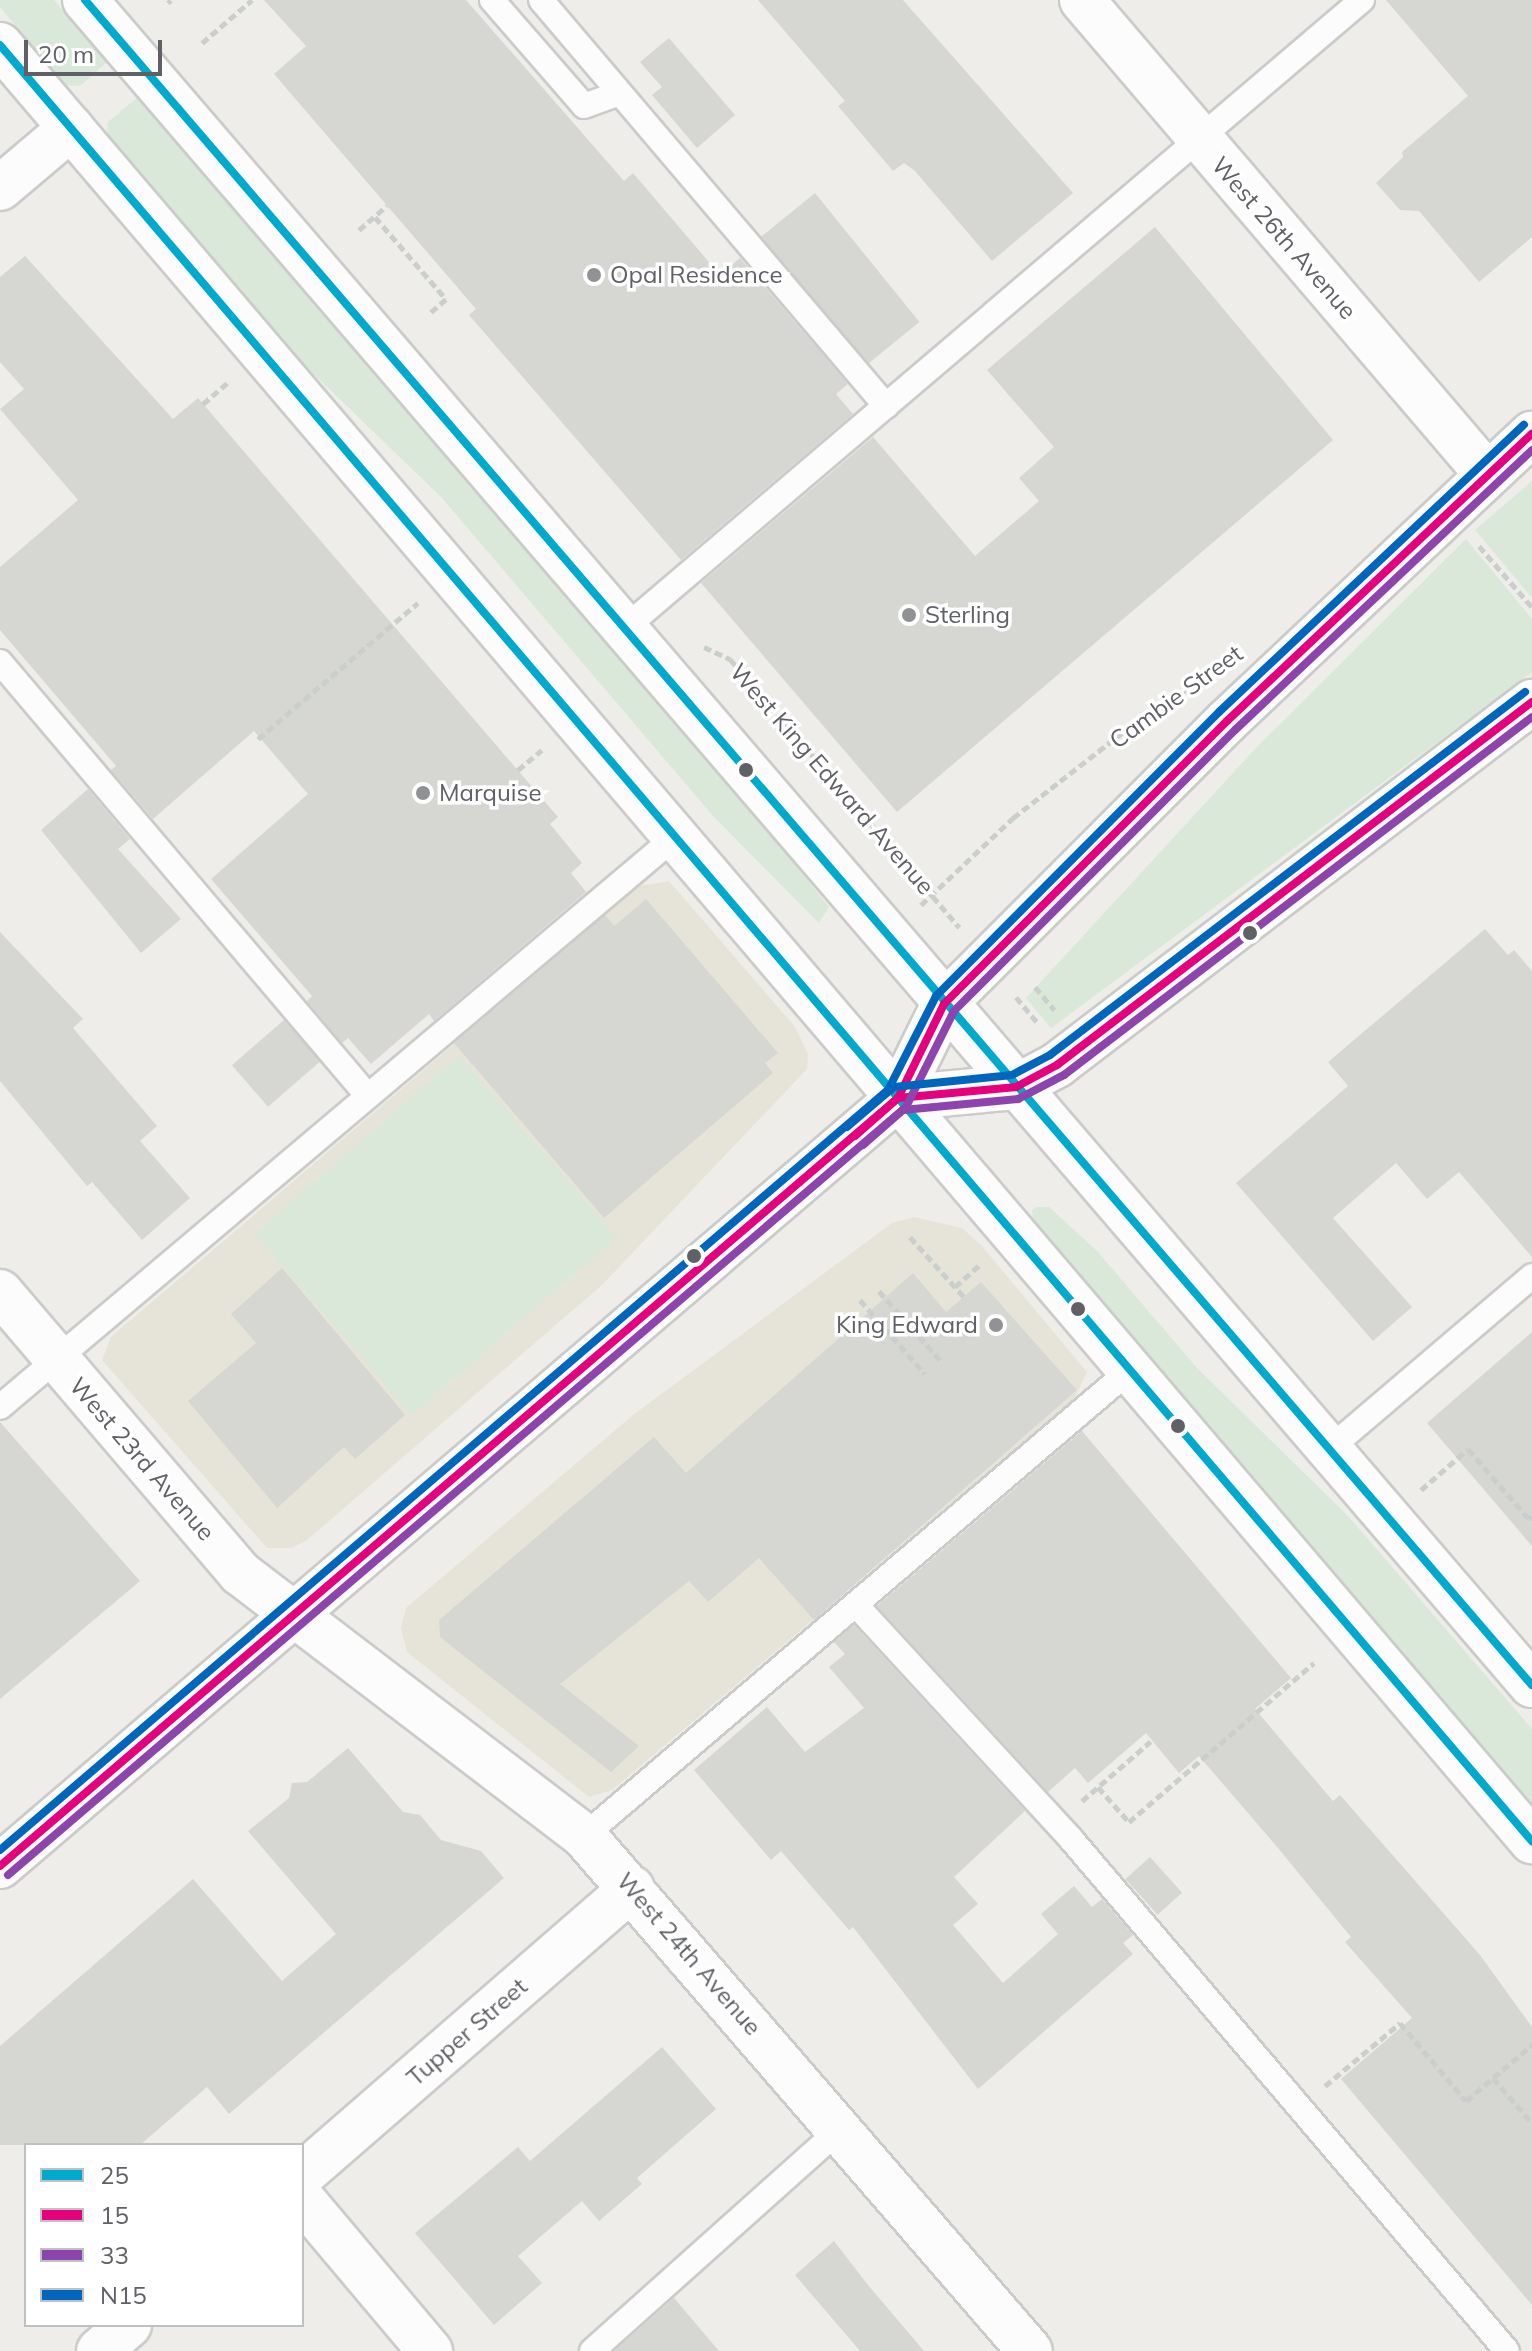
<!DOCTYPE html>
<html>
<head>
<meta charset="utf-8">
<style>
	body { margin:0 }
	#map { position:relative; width:1532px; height:2351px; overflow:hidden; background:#eeede9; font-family:Mulish,sans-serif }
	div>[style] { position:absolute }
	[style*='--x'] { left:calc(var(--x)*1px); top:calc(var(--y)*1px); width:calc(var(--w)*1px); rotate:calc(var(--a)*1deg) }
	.commercial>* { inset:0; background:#e6e4d8 }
	.green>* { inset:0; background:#d9e8d8; transform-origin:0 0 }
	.building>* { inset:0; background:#d6d6d3; transform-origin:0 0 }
	.path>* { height:5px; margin-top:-2.5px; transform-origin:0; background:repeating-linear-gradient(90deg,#cacecc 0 8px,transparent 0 12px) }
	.roads { filter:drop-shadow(2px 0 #cbcbca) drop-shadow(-2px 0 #cbcbca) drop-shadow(0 2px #cbcbca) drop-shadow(0 -2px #cbcbca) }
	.lane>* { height:24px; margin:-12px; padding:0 12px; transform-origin:12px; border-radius:12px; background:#fcfcfc }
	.street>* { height:44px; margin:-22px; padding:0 22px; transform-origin:22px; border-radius:22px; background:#fcfcfc }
	.secondary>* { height:44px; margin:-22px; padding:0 22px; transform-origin:22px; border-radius:22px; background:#fcfcfc }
	.bus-1>* { height:8px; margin:-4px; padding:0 4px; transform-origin:4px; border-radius:4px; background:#00a9ce }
	.bus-2>* { height:8px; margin:-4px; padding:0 4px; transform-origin:4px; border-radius:4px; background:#e5007d }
	.bus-3>* { height:8px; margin:-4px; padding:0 4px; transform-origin:4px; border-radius:4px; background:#8e44ad }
	.bus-4>* { height:8px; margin:-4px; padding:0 4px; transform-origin:4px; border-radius:4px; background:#0065bd }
	.dots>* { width:22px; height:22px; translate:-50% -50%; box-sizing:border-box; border:4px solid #fff; border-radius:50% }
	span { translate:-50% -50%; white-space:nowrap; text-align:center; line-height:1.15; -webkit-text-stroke:7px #fff; paint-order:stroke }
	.street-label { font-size:24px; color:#5f6166 }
	.poi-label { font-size:24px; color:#5f6166 }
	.left { translate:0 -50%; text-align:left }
	.right { translate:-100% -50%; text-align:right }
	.legend { position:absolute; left:24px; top:2143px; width:280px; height:184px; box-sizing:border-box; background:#fff; border:2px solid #bfc0c2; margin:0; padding:10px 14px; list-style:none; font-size:24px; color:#5f6166 }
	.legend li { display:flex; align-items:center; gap:16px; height:40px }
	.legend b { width:40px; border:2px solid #bfc0c2 }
	.scale { position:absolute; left:24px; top:40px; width:138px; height:36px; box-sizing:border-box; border:4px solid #5f6166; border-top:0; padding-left:10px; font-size:24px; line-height:28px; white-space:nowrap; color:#5f6166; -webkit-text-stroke:6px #fff; paint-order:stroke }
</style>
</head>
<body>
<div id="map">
	<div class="commercial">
		<div style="clip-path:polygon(669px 881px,795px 1027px,808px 1054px,807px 1069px,602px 1285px,306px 1541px,291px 1548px,267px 1548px,102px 1360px,111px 1337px,639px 886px)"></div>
		<div style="clip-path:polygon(914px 1217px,962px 1228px,982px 1246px,1087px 1372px,1074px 1399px,612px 1790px,589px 1797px,407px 1652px,401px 1628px,406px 1608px,633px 1415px,892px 1223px)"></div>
	</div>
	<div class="green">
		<div style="clip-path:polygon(0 0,54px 0,107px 62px,80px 86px,66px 85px,0 7px)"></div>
		<div style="clip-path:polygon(138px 97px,302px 276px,650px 681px,829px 907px,819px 923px,714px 817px,442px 498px,289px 350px,107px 139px,108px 122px)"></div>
		<div style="clip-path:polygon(1532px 481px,1532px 598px,1475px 530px)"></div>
		<div style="clip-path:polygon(1466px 539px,1532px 619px,1532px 672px,1051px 1028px,1026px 998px,1256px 748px)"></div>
		<div style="left:459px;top:1056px;width:240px;height:271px;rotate:49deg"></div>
		<div style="clip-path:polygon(1037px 1207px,1049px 1207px,1097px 1251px,1197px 1368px,1348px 1516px,1532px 1729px,1532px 1808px,1033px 1224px,1032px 1210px)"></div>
	</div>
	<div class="building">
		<div style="clip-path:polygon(264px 0,466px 0,624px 181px,633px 173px,720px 275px,740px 258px,848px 384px,836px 394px,853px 414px,681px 560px,469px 315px,476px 309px,274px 74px,306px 46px)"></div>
		<div style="clip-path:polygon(758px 0,903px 0,1073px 193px,992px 261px,915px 171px,904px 163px,893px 171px,838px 106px,845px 101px)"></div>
		<div style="clip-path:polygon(1386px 0,1532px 0,1532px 237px,1479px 282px,1419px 211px,1400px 210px,1376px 183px,1403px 157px,1402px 152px,1468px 96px)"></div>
		<div style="clip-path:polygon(669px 38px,735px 115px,697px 148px,652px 95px,662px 87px,640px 62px)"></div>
		<div style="left:815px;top:193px;width:166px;height:69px;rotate:51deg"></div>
		<div style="clip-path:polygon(1155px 227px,1333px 440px,897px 812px,701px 583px,873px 437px,975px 556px,1039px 501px,1019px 478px,1054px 447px,987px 370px)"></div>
		<div style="clip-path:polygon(25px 256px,173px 419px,198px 398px,558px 817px,550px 824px,582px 863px,571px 873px,586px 892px,434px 1021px,429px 1014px,371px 1064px,348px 1038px,342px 1043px,307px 1001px,312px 996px,211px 879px,308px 794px,254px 731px,153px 819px,111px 770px,116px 766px,0 630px,0 567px,78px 500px,0 409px,24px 389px,0 362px,0 277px)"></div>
		<div style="clip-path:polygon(88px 789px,130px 839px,118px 849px,181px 919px,141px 953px,41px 830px)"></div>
		<div style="clip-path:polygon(646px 899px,778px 1053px,765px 1063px,773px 1073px,604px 1218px,454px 1043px,605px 915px,614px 926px)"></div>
		<div style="clip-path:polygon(1485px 929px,1508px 955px,1514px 950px,1532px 971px,1532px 1257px,1459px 1172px,1427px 1199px,1396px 1163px,1333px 1218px,1412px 1307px,1373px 1341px,1236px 1183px,1348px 1086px,1328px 1062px)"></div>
		<div style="clip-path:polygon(0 932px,83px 1019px,73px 1028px,157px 1126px,140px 1141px,190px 1198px,142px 1240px,92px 1182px,87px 1186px,0 1081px)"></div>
		<div style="left:284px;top:1020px;width:55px;height:69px;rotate:49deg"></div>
		<div style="clip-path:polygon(282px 1268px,405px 1415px,355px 1459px,344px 1447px,277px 1508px,188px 1401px,256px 1343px,231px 1314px)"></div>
		<div style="clip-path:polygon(913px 1273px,946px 1312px,981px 1282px,1077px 1390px,814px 1620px,759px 1558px,708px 1602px,689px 1581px,560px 1684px,639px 1746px,611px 1772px,440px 1637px,439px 1620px,654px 1437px,686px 1473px)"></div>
		<div style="clip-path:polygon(1532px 1332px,1532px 1546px,1427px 1423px)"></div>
		<div style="clip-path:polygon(0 1422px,140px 1581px,0 1699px)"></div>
		<div style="clip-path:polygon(1082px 1431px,1291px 1678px,1255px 1709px,1333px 1801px,1340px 1795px,1480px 1955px,1532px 2027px,1532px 2305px,1341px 2079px,1412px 2018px,1345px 1942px,1351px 1937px,1278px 1848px,1199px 1756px,1179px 1773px,1146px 1733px,1088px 1783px,1075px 1768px,1048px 1792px,877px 1606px)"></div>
		<div style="clip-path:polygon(854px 1625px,1025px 1811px,954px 1877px,978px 1904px,953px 1925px,1003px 1983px,1058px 1934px,1041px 1914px,1074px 1886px,1092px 1907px,1102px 1899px,1133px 1935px,1123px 1943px,1133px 1954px,978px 2089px,853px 1927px,849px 1930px,781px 1851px,771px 1860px,694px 1770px,767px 1707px,805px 1752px,864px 1708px,829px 1667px,845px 1654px,834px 1642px)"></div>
		<div style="clip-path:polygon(348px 1748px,403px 1812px,420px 1815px,441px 1840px,481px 1851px,504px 1878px,229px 2114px,207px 2087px,140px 2145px,0 2145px,0 2046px,193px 1879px,282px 1981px,336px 1934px,248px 1831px,289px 1798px,292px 1783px,307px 1782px)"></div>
		<div style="left:1150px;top:1857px;width:48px;height:33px;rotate:48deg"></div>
		<div style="clip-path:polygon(662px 2047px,716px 2109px,637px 2178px,642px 2184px,599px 2221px,582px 2201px,518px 2256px,542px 2283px,494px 2325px,415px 2233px,518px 2147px,530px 2161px)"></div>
		<div style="clip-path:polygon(834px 2241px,868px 2285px,924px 2351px,860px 2351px,795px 2275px)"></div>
		<div style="clip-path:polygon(674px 2298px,719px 2351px,614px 2351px,656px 2314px)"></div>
	</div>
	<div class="path">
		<div style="--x:168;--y:3;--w:4;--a:-45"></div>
		<div style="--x:202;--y:43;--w:66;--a:-40.7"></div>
		<div style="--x:375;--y:217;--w:108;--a:49.1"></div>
		<div style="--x:446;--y:299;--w:21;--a:139"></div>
		<div style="--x:359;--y:230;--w:37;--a:-41"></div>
		<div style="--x:203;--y:404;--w:33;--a:-41"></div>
		<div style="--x:1479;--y:546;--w:81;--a:49"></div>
		<div style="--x:704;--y:647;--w:29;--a:25"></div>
		<div style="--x:730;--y:659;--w:353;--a:49.5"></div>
		<div style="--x:258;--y:739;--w:210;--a:-40.4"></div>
		<div style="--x:518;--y:770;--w:31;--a:-40"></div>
		<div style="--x:921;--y:905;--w:127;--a:-43.4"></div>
		<div style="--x:1013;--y:818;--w:151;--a:-38"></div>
		<div style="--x:1132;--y:725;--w:77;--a:-33.3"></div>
		<div style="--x:1035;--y:987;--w:30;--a:50"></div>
		<div style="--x:1016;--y:997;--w:34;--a:50"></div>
		<div style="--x:910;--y:1237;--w:81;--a:48"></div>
		<div style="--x:955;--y:1287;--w:36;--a:-42"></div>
		<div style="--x:879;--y:1291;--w:92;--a:48.5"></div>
		<div style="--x:860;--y:1300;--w:98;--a:48.7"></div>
		<div style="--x:1421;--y:1490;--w:62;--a:-41.1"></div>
		<div style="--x:1468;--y:1449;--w:93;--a:48.9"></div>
		<div style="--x:1529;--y:1519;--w:4;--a:-45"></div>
		<div style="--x:1098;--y:1787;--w:47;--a:48.5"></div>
		<div style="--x:1129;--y:1822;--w:244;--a:-40.7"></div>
		<div style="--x:1082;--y:1801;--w:91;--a:-41"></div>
		<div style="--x:1493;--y:2078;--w:60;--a:49.1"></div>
		<div style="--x:1325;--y:2086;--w:98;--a:-40"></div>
		<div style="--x:1400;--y:2023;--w:102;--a:49.8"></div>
		<div style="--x:1466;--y:2101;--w:87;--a:-40.3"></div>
	</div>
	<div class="roads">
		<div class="lane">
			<div style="--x:492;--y:0;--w:140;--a:49"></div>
			<div style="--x:584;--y:106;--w:38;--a:-20"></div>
			<div style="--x:541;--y:0;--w:533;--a:49.64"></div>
			<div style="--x:626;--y:627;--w:967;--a:-40.43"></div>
			<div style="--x:0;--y:662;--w:568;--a:49.72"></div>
			<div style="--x:0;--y:1407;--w:883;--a:-40.18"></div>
			<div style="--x:1329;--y:1449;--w:267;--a:-40.4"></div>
			<div style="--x:856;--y:1605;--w:318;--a:47.4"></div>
			<div style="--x:1071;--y:1839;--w:672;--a:49.58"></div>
			<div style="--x:584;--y:1836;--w:718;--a:-40.48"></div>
			<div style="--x:592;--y:2351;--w:333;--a:-41.8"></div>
		</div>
		<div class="street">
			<div style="--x:1082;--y:0;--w:623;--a:49.49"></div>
			<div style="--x:0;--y:188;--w:93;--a:-40.2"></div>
			<div style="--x:0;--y:1292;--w:370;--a:49.5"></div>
			<div style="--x:240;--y:1573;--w:433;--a:37.4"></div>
			<div style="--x:584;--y:1836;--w:681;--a:49.11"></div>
			<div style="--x:302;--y:2175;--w:437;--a:-41"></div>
			<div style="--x:302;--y:2199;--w:199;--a:49.9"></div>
			<div style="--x:99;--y:2351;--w:40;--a:-41"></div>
		</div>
		<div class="secondary">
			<div style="--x:85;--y:0;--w:2221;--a:49.35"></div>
			<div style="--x:0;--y:45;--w:2361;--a:49.54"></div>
			<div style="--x:898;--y:1098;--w:119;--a:-5.3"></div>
			<div style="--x:1016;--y:1087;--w:47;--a:-28.2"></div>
			<div style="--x:1057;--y:1065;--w:598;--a:-37.39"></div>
			<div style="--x:0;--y:1866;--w:1182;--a:-40.54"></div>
			<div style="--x:898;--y:1098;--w:105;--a:-63.9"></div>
			<div style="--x:944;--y:1004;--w:400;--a:-45"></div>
			<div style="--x:1227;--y:721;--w:419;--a:-43.3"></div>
		</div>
	</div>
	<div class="bus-1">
		<div style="--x:85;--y:0;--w:2221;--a:49.35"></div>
		<div style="--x:0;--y:45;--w:2361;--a:49.54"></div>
	</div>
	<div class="bus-2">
		<div style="--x:855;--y:1136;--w:57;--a:-41.5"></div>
		<div style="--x:898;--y:1098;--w:119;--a:-5.3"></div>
		<div style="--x:1016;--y:1087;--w:47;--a:-28.2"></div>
		<div style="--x:1057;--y:1065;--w:598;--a:-37.39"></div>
		<div style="--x:0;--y:1866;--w:1182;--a:-40.54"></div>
		<div style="--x:898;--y:1098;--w:105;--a:-63.9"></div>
		<div style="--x:944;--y:1004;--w:400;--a:-45"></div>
		<div style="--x:1227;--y:721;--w:419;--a:-43.3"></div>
	</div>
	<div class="bus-3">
		<div style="--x:863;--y:1145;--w:53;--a:-41.2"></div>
		<div style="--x:903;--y:1110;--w:116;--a:-5.5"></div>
		<div style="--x:1018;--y:1099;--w:52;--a:-27.6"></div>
		<div style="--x:1064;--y:1075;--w:589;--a:-37.41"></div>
		<div style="--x:8;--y:1875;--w:1182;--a:-40.54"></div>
		<div style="--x:906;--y:1107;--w:107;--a:-63.4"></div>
		<div style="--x:954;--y:1011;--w:397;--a:-45"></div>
		<div style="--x:1235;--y:730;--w:408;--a:-43.3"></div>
	</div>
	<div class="bus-4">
		<div style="--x:847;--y:1127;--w:62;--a:-40.4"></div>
		<div style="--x:894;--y:1087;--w:119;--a:-5.8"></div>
		<div style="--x:1012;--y:1075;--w:43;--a:-27.8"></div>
		<div style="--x:1050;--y:1055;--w:598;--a:-37.39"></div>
		<div style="--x:0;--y:1850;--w:1169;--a:-40.56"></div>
		<div style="--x:888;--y:1090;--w:106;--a:-62.9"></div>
		<div style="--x:936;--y:996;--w:401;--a:-45.1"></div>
		<div style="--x:1219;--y:712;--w:419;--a:-43.3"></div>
	</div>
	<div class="dots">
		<div style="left:594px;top:275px;background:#919294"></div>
		<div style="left:909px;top:615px;background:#919294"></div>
		<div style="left:746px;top:770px;background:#5f6166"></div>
		<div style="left:423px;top:793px;background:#919294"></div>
		<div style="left:1250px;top:933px;background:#5f6166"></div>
		<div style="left:694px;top:1256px;background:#5f6166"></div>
		<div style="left:1078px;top:1309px;background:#5f6166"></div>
		<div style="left:996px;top:1325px;background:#919294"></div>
		<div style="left:1178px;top:1426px;background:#5f6166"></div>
	</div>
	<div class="street-label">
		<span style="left:1284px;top:238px;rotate:49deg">West 26th Avenue</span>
		<span style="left:1176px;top:697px;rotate:-36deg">Cambie Street</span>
		<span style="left:832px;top:779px;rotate:49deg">West King Edward Avenue</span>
		<span style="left:142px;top:1459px;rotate:49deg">West 23rd Avenue</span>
		<span style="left:689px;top:1954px;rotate:49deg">West 24th Avenue</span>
		<span style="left:467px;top:2032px;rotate:-41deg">Tupper Street</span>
	</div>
	<div class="poi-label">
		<span class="left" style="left:610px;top:275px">Opal Residence</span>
		<span class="left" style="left:925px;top:615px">Sterling</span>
		<span class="left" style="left:439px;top:793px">Marquise</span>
		<span class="right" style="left:978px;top:1325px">King Edward</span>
	</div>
	<ul class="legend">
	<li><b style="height:10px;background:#00a9ce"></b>25</li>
	<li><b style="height:10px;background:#e5007d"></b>15</li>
	<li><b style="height:10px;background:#8e44ad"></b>33</li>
	<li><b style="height:10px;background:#0065bd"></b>N15</li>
	</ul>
	<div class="scale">20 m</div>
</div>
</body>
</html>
